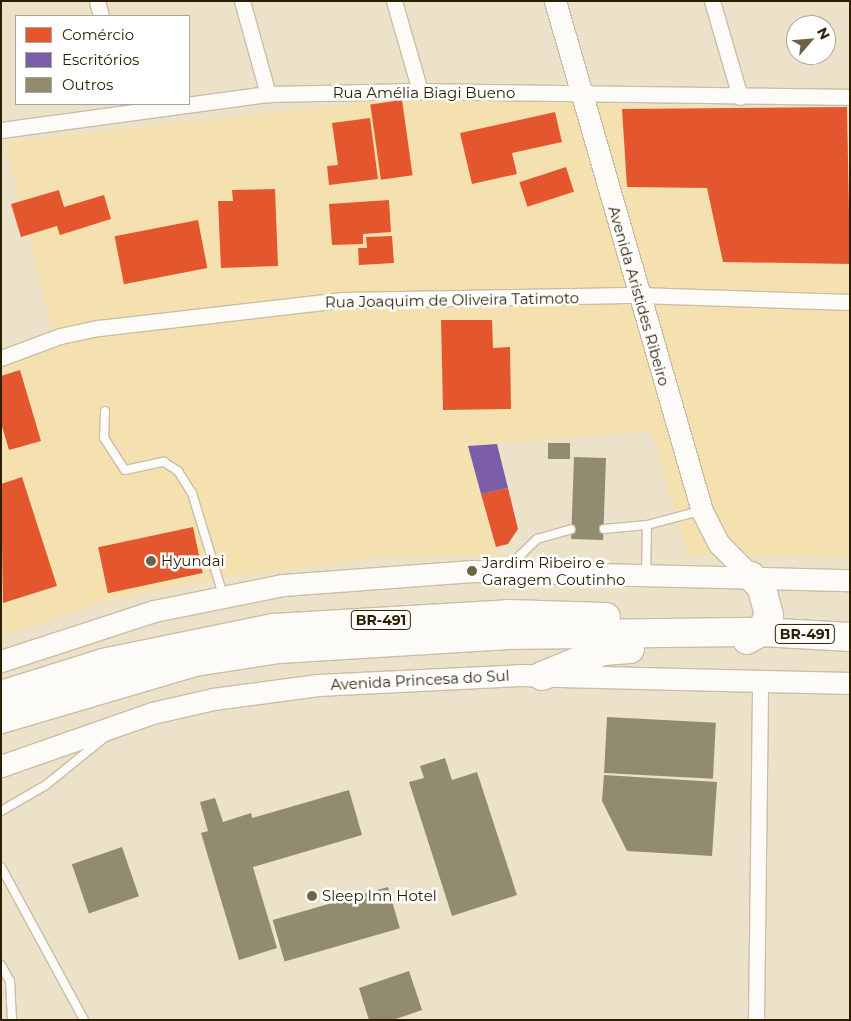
<!DOCTYPE html>
<html>
<head>
<meta charset="utf-8">
<style>
	body { margin:0 }
	#map { position:relative; width:851px; height:1021px; overflow:hidden; background:#ece2c9; font-family:Montserrat,sans-serif }
	div>[style] { position:absolute }
	[style*='--x'] { left:calc(var(--x)*1px); top:calc(var(--y)*1px); width:calc(var(--w)*1px); rotate:calc(var(--a)*1deg) }
	.built>* { inset:0; background:#f5e1af }
	.shops>* { inset:0; background:#e4572e; transform-origin:0 0 }
	.offices>* { inset:0; background:#7b5ea7 }
	.building>* { inset:0; background:#918c6f; transform-origin:0 0 }
	.roads { filter:drop-shadow(1px 0 #c9bea4) drop-shadow(-1px 0 #c9bea4) drop-shadow(0 1px #c9bea4) drop-shadow(0 -1px #c9bea4) }
	.lane>* { height:8px; margin:-4px; padding:0 4px; transform-origin:4px; border-radius:4px; background:#fcfbf7 }
	.street>* { height:15px; margin:-7.5px; padding:0 7.5px; transform-origin:7.5px; border-radius:7.5px; background:#fcfbf7 }
	.secondary>* { height:21px; margin:-10.5px; padding:0 10.5px; transform-origin:10.5px; border-radius:10.5px; background:#fcfbf7 }
	.highway>* { height:28px; margin:-14px; padding:0 14px; transform-origin:14px; border-radius:14px; background:#fcfbf7 }
	.dots>* { width:14px; height:14px; translate:-50% -50%; box-sizing:border-box; border:2px solid #fff; border-radius:50% }
	span { translate:-50% -50%; white-space:nowrap; text-align:center; line-height:1.15; -webkit-text-stroke:5px #fff; paint-order:stroke }
	.shield-label span { padding:1px 4px; background:#fff; border:1px solid; border-radius:4px; -webkit-text-stroke-width:0 }
	.shield-label { font-size:14px; color:#2b1f00; font-weight:700 }
	.street-label { font-size:15px; color:#2b1f00 }
	.poi-label { font-size:15px; color:#2b1f00 }
	.left { translate:0 -50%; text-align:left }
	.frame { position:absolute; inset:0; border:2px solid #2b1f00; pointer-events:none }
	.legend { position:absolute; left:15px; top:15px; width:175px; height:90px; box-sizing:border-box; background:#fff; border:1px solid #aaa599; margin:0; padding:6px 9px; list-style:none; font-size:15px; color:#2b1f00 }
	.legend li { display:flex; align-items:center; gap:10px; height:25px }
	.legend b { width:25px; border:1px solid #aaa599 }
	.north { position:absolute; left:786px; top:15px; width:50px; height:50px; box-sizing:border-box; background:#fff; border:1px solid #aaa599; border-radius:50%; rotate:63deg; font-size:14px; font-weight:700; line-height:20px; text-align:center; color:#2b1f00 }
	.north::after { content:''; display:block; margin:auto; width:18px; height:22px; background:#6f6346; clip-path:polygon(50% 0,100% 100%,50% 72%,0 100%) }
</style>
</head>
<body>
<div id="map">
	<div class="built">
		<div style="clip-path:polygon(403px 98px,850px 112px,850px 557px,688px 555px,651px 431px,469px 446px,498px 556px,379px 557px,217px 579px,107px 600px,1px 637px,1px 367px,55px 342px,5px 142px)"></div>
	</div>
	<div class="shops">
		<div style="left:402px;top:100px;width:76px;height:32px;rotate:82deg"></div>
		<div style="clip-path:polygon(847px 107px,850px 264px,723px 262px,707px 188px,627px 187px,622px 109px)"></div>
		<div style="clip-path:polygon(555px 112px,562px 142px,512px 153px,517px 174px,472px 184px,460px 133px)"></div>
		<div style="clip-path:polygon(370px 118px,378px 179px,329px 185px,327px 166px,338px 165px,332px 123px)"></div>
		<div style="left:566px;top:167px;width:26px;height:49px;rotate:72deg"></div>
		<div style="clip-path:polygon(275px 189px,278px 266px,221px 268px,218px 201px,233px 201px,232px 190px)"></div>
		<div style="clip-path:polygon(59px 190px,64px 207px,104px 195px,111px 219px,60px 235px,57px 226px,21px 237px,11px 204px)"></div>
		<div style="clip-path:polygon(389px 200px,391px 232px,363px 234px,363px 244px,332px 245px,329px 204px)"></div>
		<div style="left:198px;top:220px;width:49px;height:85px;rotate:79deg"></div>
		<div style="clip-path:polygon(392px 236px,394px 263px,359px 265px,358px 248px,367px 248px,366px 237px)"></div>
		<div style="clip-path:polygon(441px 320px,492px 320px,493px 348px,510px 347px,511px 409px,443px 410px)"></div>
		<div style="clip-path:polygon(20px 370px,41px 441px,9px 450px,1px 423px,1px 376px)"></div>
		<div style="clip-path:polygon(22px 477px,57px 586px,3px 603px,1px 484px)"></div>
		<div style="clip-path:polygon(508px 488px,518px 529px,508px 544px,496px 547px,481px 494px)"></div>
		<div style="left:193px;top:527px;width:47px;height:97px;rotate:78deg"></div>
	</div>
	<div class="offices">
		<div style="clip-path:polygon(497px 444px,508px 488px,481px 494px,468px 446px)"></div>
	</div>
	<div class="building">
		<div style="left:548px;top:443px;width:22px;height:16px"></div>
		<div style="left:574px;top:457px;width:32px;height:82px;rotate:2deg"></div>
		<div style="left:607px;top:717px;width:109px;height:56px;rotate:3deg"></div>
		<div style="clip-path:polygon(445px 758px,452px 780px,477px 772px,517px 895px,452px 916px,409px 782px,424px 778px,420px 766px)"></div>
		<div style="clip-path:polygon(604px 775px,717px 782px,712px 856px,627px 851px,602px 801px)"></div>
		<div style="clip-path:polygon(349px 790px,362px 835px,253px 867px,277px 948px,239px 960px,201px 833px,208px 831px,200px 802px,215px 798px,223px 822px,251px 813px,252px 818px)"></div>
		<div style="left:122px;top:847px;width:52px;height:53px;rotate:71deg"></div>
		<div style="left:388px;top:887px;width:43px;height:120px;rotate:74deg"></div>
		<div style="clip-path:polygon(409px 971px,422px 1010px,393px 1020px,369px 1020px,359px 988px)"></div>
	</div>
	<div class="roads">
		<div class="lane">
			<div style="--x:105;--y:411;--w:27;--a:92"></div>
			<div style="--x:104;--y:438;--w:38;--a:57"></div>
			<div style="--x:125;--y:470;--w:40;--a:-12"></div>
			<div style="--x:164;--y:462;--w:17;--a:33"></div>
			<div style="--x:178;--y:471;--w:26;--a:58"></div>
			<div style="--x:192;--y:493;--w:107;--a:73.1"></div>
			<div style="--x:604;--y:529;--w:43;--a:-5.3"></div>
			<div style="--x:647;--y:525;--w:55;--a:-14.8"></div>
			<div style="--x:507;--y:568;--w:42;--a:-44"></div>
			<div style="--x:537;--y:539;--w:35;--a:-16"></div>
			<div style="--x:646;--y:573;--w:48;--a:-88.8"></div>
			<div style="--x:1;--y:811;--w:52;--a:-30"></div>
			<div style="--x:46;--y:785;--w:76;--a:-39.1"></div>
			<div style="--x:1;--y:867;--w:174;--a:61.5"></div>
			<div style="--x:1;--y:965;--w:18;--a:61"></div>
			<div style="--x:10;--y:981;--w:39;--a:87"></div>
		</div>
		<div class="street">
			<div style="--x:97;--y:1;--w:16;--a:75"></div>
			<div style="--x:242;--y:1;--w:97;--a:74.4"></div>
			<div style="--x:394;--y:1;--w:94;--a:73.9"></div>
			<div style="--x:712;--y:1;--w:100;--a:73.7"></div>
			<div style="--x:1;--y:130;--w:269;--a:-7.7"></div>
			<div style="--x:268;--y:94;--w:152;--a:-1.1"></div>
			<div style="--x:420;--y:91;--w:430;--a:0.8"></div>
			<div style="--x:1;--y:358;--w:63;--a:-20.4"></div>
			<div style="--x:60;--y:336;--w:40;--a:-12"></div>
			<div style="--x:99;--y:328;--w:245;--a:-6.6"></div>
			<div style="--x:342;--y:300;--w:296;--a:-1"></div>
			<div style="--x:638;--y:295;--w:212;--a:1.9"></div>
			<div style="--x:756;--y:1020;--w:337;--a:-89.3"></div>
		</div>
		<div class="secondary">
			<div style="--x:555;--y:1;--w:531;--a:73.92"></div>
			<div style="--x:702;--y:511;--w:37;--a:63"></div>
			<div style="--x:719;--y:544;--w:45;--a:45"></div>
			<div style="--x:1;--y:661;--w:161;--a:-18.1"></div>
			<div style="--x:154;--y:611;--w:132;--a:-11.4"></div>
			<div style="--x:283;--y:585;--w:190;--a:-4.2"></div>
			<div style="--x:472;--y:571;--w:378;--a:1.4"></div>
			<div style="--x:1;--y:766;--w:160;--a:-19.3"></div>
			<div style="--x:152;--y:713;--w:63;--a:-12.9"></div>
			<div style="--x:213;--y:699;--w:106;--a:-7.6"></div>
			<div style="--x:318;--y:685;--w:202;--a:-2.8"></div>
			<div style="--x:520;--y:675;--w:330;--a:1.4"></div>
		</div>
		<div class="highway">
			<div style="--x:747;--y:640;--w:16;--a:-30"></div>
			<div style="--x:761;--y:632;--w:19;--a:-65"></div>
			<div style="--x:769;--y:615;--w:28;--a:-105"></div>
			<div style="--x:762;--y:588;--w:16;--a:-133"></div>
			<div style="--x:542;--y:676;--w:66;--a:-22.3"></div>
			<div style="--x:603;--y:651;--w:27;--a:-4"></div>
			<div style="--x:1;--y:695;--w:107;--a:-17.4"></div>
			<div style="--x:103;--y:663;--w:175;--a:-11.6"></div>
			<div style="--x:274;--y:628;--w:234;--a:-3.4"></div>
			<div style="--x:508;--y:614;--w:98;--a:1.8"></div>
			<div style="--x:1;--y:719;--w:202;--a:-16.4"></div>
			<div style="--x:195;--y:662;--w:85;--a:-8.8"></div>
			<div style="--x:279;--y:649;--w:226;--a:-3.5"></div>
			<div style="--x:505;--y:635;--w:256;--a:-0.7"></div>
			<div style="--x:761;--y:632;--w:89;--a:3.2"></div>
		</div>
	</div>
	<div class="dots">
		<div style="left:151px;top:561px;background:#6f6346"></div>
		<div style="left:472px;top:571px;background:#6f6346"></div>
		<div style="left:312px;top:896px;background:#6f6346"></div>
	</div>
	<div class="shield-label">
		<span style="left:381px;top:620px">BR-491</span>
		<span style="left:805px;top:634px">BR-491</span>
	</div>
	<div class="street-label">
		<span style="left:424px;top:93px">Rua Amélia Biagi Bueno</span>
		<span style="left:639px;top:296px;rotate:74deg">Avenida Aristides Ribeiro</span>
		<span style="left:452px;top:300px;rotate:-1deg">Rua Joaquim de Oliveira Tatimoto</span>
		<span style="left:420px;top:680px;rotate:-3deg">Avenida Princesa do Sul</span>
	</div>
	<div class="poi-label">
		<span class="left" style="left:161px;top:561px">Hyundai</span>
		<span class="left" style="left:482px;top:571px">Jardim Ribeiro e<br>Garagem Coutinho</span>
		<span class="left" style="left:322px;top:896px">Sleep Inn Hotel</span>
	</div>
	<div class="frame"></div>
	<ul class="legend">
	<li><b style="height:14px;background:#e4572e"></b>Comércio</li>
	<li><b style="height:14px;background:#7b5ea7"></b>Escritórios</li>
	<li><b style="height:14px;background:#918c6f"></b>Outros</li>
	</ul>
	<div class="north">N</div>
</div>
</body>
</html>
